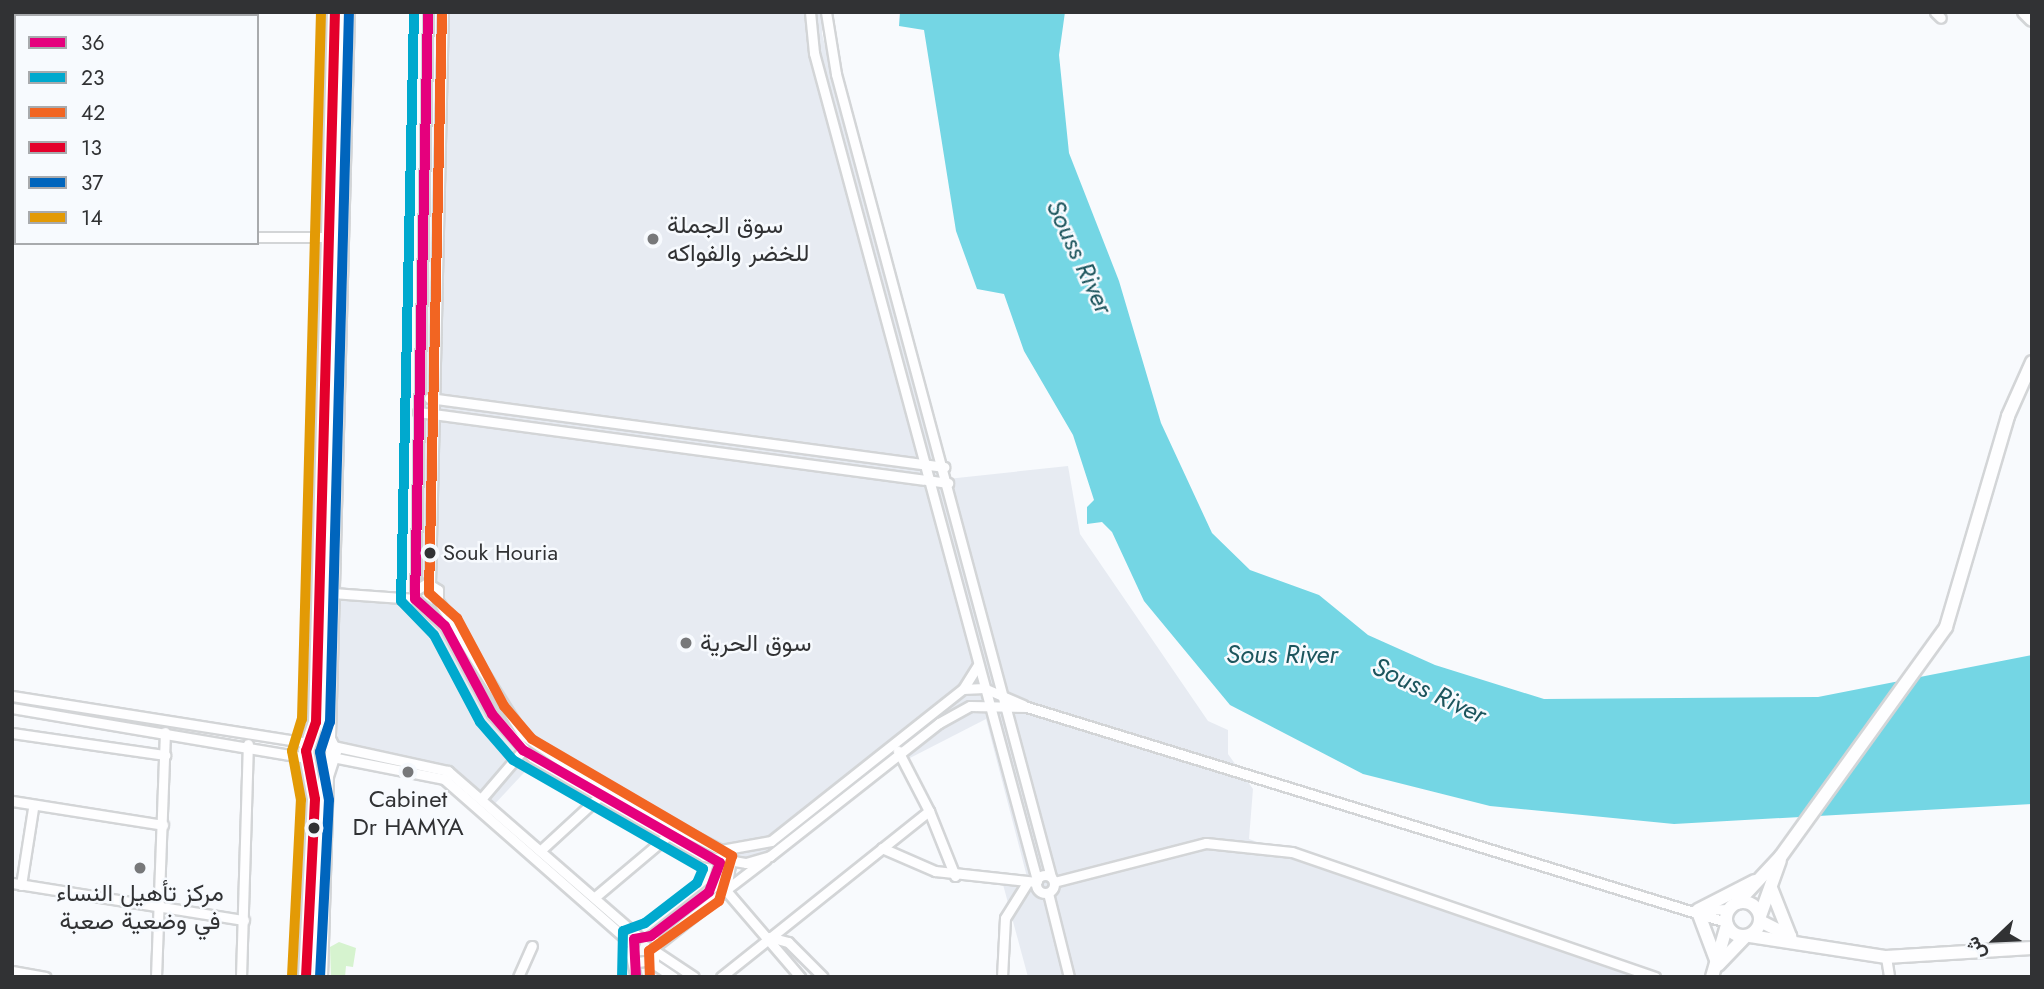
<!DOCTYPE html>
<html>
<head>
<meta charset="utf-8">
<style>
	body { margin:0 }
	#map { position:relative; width:2044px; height:989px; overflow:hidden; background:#f8fafd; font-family:Jost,Vazirmatn,sans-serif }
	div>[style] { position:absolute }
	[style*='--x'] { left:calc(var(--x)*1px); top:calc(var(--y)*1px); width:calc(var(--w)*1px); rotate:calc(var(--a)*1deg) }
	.built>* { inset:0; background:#e7ebf2 }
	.green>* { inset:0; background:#d6f3cf }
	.water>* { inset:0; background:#74d6e4 }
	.roads { filter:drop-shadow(2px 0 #d3d5d7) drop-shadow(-2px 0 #d3d5d7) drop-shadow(0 2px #d3d5d7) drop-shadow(0 -2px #d3d5d7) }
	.street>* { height:9px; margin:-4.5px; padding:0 4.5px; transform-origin:4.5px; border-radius:4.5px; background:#fefeff }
	.street>.ring { margin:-4.5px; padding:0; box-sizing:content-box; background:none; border:9px solid #fefeff; border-radius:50% }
	.secondary>* { height:12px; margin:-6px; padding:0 6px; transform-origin:6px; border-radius:6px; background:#fefeff }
	.secondary>.ring { margin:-6px; padding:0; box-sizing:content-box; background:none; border:12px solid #fefeff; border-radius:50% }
	.primary>* { height:14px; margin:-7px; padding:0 7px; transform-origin:7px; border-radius:7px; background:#fefeff }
	.bus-1>* { height:10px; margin:-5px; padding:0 5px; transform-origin:5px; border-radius:5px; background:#e5007d }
	.bus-2>* { height:10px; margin:-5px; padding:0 5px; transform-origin:5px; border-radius:5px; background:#00a9ce }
	.bus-3>* { height:10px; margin:-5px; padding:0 5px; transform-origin:5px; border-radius:5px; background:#f26522 }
	.bus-4>* { height:10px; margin:-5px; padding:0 5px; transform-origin:5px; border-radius:5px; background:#e4002b }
	.bus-5>* { height:10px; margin:-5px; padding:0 5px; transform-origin:5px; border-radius:5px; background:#0065bd }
	.bus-6>* { height:10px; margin:-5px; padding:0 5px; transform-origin:5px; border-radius:5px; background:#e39a05 }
	.dots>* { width:19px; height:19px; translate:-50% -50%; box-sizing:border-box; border:4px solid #f7fafe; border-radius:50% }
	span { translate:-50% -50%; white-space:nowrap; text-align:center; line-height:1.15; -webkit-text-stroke:5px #f7fafe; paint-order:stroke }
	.bus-label { font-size:22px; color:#313234 }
	.left { translate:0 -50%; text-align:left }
	.poi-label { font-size:24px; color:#313234 }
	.water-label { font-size:26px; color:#1c555d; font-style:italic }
	.frame { position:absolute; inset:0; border:14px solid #313234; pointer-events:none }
	.legend { position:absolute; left:14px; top:14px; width:245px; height:231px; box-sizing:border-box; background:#f7fafe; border:2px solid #a8aaad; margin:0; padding:9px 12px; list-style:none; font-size:21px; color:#313234 }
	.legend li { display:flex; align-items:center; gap:14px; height:35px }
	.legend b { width:35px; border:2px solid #a8aaad }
	.north { position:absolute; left:1960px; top:905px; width:70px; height:70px; -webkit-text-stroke:5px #f7fafe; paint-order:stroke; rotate:247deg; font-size:19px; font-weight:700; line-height:28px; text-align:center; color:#313234 }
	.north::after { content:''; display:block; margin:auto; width:24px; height:32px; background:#313234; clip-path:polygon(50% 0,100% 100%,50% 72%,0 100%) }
</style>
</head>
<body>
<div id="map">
	<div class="built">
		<div style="clip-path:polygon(437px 12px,823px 12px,822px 34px,938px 480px,1068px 466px,1080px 534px,1208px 721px,1228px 730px,1228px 754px,1253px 789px,1249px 839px,1638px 977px,1028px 977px,1001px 877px,1027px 877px,986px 719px,871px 778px,769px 852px,729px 864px,536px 760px,490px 809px,444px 771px,344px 747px,338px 738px,337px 586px,433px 602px,421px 572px)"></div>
	</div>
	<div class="green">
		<div style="clip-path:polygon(339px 942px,356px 948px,353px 967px,346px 966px,345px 977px,331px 977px,330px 947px)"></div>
	</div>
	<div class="water">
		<div style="clip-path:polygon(900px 12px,1065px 12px,1059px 55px,1069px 153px,1119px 281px,1161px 423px,1212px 533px,1250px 570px,1319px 595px,1368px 635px,1435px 665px,1544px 699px,1818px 697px,2032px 655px,2032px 804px,1674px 824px,1490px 806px,1363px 774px,1230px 705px,1144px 601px,1112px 532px,1102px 522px,1087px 524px,1087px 507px,1094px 500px,1073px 435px,1024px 351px,1004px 294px,977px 289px,956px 231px,924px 30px,899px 26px)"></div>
	</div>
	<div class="roads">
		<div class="street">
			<div style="--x:428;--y:12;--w:587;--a:91.27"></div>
			<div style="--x:415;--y:599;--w:40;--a:42"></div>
			<div style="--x:445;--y:626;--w:100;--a:61.9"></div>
			<div style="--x:492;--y:714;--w:59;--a:47.1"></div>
			<div style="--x:532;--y:757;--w:198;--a:29.9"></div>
			<div style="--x:704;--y:856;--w:43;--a:9.5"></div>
			<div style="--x:746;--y:863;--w:25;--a:-16"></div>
			<div style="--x:770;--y:856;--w:215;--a:-38.2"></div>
			<div style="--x:939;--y:723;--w:35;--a:-29"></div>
			<div style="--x:970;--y:706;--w:57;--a:1"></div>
			<div style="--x:1027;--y:707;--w:731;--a:17.1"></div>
			<div style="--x:810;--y:12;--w:41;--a:84.4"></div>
			<div style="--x:814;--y:53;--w:857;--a:74.91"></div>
			<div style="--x:826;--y:12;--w:63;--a:80.8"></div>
			<div style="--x:836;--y:74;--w:831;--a:75.01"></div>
			<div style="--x:1935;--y:12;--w:8;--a:45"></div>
			<div style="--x:12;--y:232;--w:4;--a:0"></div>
			<div style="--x:257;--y:237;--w:72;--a:0"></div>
			<div style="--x:429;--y:398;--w:520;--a:7.63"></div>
			<div style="--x:418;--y:412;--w:535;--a:7.63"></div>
			<div style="--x:430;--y:584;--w:572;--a:-88.7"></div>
			<div style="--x:416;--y:590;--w:13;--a:-32"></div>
			<div style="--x:427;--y:583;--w:13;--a:32"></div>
			<div style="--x:438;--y:590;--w:11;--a:90"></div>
			<div style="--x:438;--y:601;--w:159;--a:57.6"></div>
			<div style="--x:523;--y:735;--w:99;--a:34.3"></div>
			<div style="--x:605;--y:791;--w:130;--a:27"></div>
			<div style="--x:721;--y:850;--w:51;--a:-10.2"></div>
			<div style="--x:771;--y:841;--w:245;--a:-38.4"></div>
			<div style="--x:963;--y:689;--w:21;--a:-3"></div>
			<div style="--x:984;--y:688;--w:43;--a:23.6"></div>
			<div style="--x:333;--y:593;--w:82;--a:4.2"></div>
			<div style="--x:963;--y:689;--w:28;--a:-58"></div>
			<div style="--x:12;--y:696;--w:300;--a:9"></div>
			<div style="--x:12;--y:708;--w:301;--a:9.6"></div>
			<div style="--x:12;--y:733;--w:155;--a:8.2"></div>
			<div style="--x:333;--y:746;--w:118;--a:12.3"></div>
			<div style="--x:448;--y:771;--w:252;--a:41"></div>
			<div style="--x:332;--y:757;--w:114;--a:11.1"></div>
			<div style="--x:444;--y:779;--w:249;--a:41.3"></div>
			<div style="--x:481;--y:799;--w:65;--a:-49.4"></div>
			<div style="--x:12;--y:801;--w:153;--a:9"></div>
			<div style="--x:929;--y:811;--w:70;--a:68.2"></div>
			<div style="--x:882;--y:848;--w:58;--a:23.5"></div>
			<div style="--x:935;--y:871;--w:102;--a:6.2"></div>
			<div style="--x:541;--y:850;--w:83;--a:-42.6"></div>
			<div class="ring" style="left:1036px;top:875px;width:9px;height:9px"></div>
			<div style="--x:717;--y:880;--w:128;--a:49.4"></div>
			<div style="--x:1054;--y:882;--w:157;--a:-14.4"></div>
			<div style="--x:1206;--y:843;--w:86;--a:6"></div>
			<div style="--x:1292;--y:852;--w:384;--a:19"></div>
			<div style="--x:12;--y:883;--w:235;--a:9.1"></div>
			<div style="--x:21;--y:885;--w:78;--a:-81.1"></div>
			<div style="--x:727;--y:889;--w:49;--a:-37.6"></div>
			<div style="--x:1048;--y:893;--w:87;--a:76"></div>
			<div style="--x:595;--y:897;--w:99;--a:-40.1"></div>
			<div style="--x:1701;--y:910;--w:28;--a:-2"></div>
			<div style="--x:651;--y:936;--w:79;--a:-38.3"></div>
			<div style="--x:713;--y:887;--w:31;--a:-75"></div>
			<div style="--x:769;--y:937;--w:20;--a:15"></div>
			<div style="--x:788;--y:942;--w:49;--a:45"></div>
			<div style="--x:635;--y:938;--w:15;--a:110"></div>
			<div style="--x:630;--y:952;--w:26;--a:77"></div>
			<div style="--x:658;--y:944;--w:87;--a:-38.5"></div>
			<div style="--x:726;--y:890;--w:30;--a:-81"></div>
			<div style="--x:658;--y:953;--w:43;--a:33.7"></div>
			<div style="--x:1886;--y:957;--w:20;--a:81"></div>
			<div style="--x:637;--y:962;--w:17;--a:-7"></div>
			<div style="--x:654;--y:960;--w:19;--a:-84"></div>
			<div style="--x:651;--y:962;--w:27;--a:34"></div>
			<div style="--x:12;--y:971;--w:34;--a:10"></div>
			<div style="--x:156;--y:977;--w:245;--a:-87.9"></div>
			<div style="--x:241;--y:977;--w:233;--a:-88.3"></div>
			<div style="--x:518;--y:977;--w:34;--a:-66"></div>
			<div style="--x:721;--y:977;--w:266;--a:-38.6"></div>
			<div style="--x:929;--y:811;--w:68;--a:-117.3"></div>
			<div style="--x:1002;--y:977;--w:59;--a:-87.1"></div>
			<div style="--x:1005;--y:918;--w:40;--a:-58"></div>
		</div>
		<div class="secondary">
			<div style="--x:2024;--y:12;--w:11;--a:45"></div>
			<div style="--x:1771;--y:888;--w:52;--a:68.4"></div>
			<div class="ring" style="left:1726px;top:902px;width:22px;height:22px"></div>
			<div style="--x:1737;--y:903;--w:64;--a:-46.9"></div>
			<div style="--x:1781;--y:856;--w:282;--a:-54.2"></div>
			<div style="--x:1946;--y:627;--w:220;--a:-73.6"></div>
			<div style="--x:2008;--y:416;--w:59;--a:-66"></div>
			<div style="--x:1698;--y:910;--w:64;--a:-27"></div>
			<div style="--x:1698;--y:912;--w:51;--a:69.4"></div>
			<div style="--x:1760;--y:916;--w:59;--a:-70.3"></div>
			<div style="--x:1760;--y:921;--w:34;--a:27"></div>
			<div style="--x:1750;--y:936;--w:138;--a:8.8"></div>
			<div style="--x:1886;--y:957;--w:146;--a:-3.5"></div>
			<div style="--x:1718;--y:965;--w:39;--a:-46"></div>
			<div style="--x:1712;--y:977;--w:54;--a:-73.9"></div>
		</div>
		<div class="primary">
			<div style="--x:306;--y:977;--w:178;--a:-87.1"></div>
			<div style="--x:315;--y:799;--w:49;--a:-100.6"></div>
			<div style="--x:306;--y:751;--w:31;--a:-71"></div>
			<div style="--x:316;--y:722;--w:710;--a:-88.47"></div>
			<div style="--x:320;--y:977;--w:201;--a:-88.3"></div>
			<div style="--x:326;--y:776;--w:26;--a:-72"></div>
			<div style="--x:334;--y:751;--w:13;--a:-117"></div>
			<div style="--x:328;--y:739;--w:727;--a:-88.5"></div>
		</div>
	</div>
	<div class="bus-1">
		<div style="--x:428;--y:12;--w:587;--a:91.27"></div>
		<div style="--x:415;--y:599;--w:40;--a:42"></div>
		<div style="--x:445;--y:626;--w:100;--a:61.9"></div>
		<div style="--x:492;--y:714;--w:48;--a:49.3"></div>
		<div style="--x:523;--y:750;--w:227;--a:29.8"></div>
		<div style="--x:720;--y:863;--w:31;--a:111"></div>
		<div style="--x:709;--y:892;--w:73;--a:142.8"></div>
		<div style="--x:651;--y:936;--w:17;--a:170"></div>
		<div style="--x:634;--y:939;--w:38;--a:87"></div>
	</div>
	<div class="bus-2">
		<div style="--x:414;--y:12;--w:589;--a:91.26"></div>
		<div style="--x:401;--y:601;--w:47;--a:45.9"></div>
		<div style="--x:434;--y:635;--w:98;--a:62.1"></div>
		<div style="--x:480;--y:722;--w:50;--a:49"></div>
		<div style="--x:513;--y:760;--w:219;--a:29.8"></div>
		<div style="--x:703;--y:869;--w:15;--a:113"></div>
		<div style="--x:697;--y:883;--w:66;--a:142.4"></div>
		<div style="--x:645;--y:923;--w:23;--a:160"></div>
		<div style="--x:623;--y:931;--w:46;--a:91.2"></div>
	</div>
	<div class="bus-3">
		<div style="--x:442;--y:12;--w:581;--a:91.28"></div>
		<div style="--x:429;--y:593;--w:38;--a:42"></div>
		<div style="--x:457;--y:618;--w:100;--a:61.9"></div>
		<div style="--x:504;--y:706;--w:43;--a:49.7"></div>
		<div style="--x:532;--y:739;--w:232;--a:30.3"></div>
		<div style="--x:732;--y:856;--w:47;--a:106.1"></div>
		<div style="--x:719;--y:901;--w:86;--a:144.5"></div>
		<div style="--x:649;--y:951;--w:25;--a:88"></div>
	</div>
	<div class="bus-4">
		<div style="--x:306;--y:977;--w:178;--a:-87.1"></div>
		<div style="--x:315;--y:799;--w:49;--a:-100.6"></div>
		<div style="--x:306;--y:751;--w:31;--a:-71"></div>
		<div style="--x:316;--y:722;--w:710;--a:-88.47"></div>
	</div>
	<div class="bus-5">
		<div style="--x:320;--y:977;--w:177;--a:-87.1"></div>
		<div style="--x:329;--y:800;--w:49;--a:-100.6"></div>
		<div style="--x:320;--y:752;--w:32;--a:-72"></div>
		<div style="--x:330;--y:722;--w:710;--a:-88.47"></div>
	</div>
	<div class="bus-6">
		<div style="--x:292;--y:976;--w:176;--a:-87.1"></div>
		<div style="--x:301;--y:800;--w:50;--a:-100.4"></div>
		<div style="--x:292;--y:751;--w:34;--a:-73"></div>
		<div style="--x:302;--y:719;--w:707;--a:-88.46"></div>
	</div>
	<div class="dots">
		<div style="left:653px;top:239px;background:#77787a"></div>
		<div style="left:430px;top:553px;background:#313234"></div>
		<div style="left:686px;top:643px;background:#77787a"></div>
		<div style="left:408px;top:772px;background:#77787a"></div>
		<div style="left:314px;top:828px;background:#313234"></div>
		<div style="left:140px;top:868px;background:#77787a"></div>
	</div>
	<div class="bus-label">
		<span class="left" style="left:443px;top:553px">Souk Houria</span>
	</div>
	<div class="poi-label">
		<span class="left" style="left:667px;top:239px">سوق الجملة<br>للخضر والفواكه</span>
		<span class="left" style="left:700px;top:643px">سوق الحرية</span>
		<span style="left:408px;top:813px">Cabinet<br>Dr HAMYA</span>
		<span style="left:140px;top:907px">مركز تأهيل النساء<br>في وضعية صعبة</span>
	</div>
	<div class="water-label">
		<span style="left:1079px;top:257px;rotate:65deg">Souss River</span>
		<span style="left:1282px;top:655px">Sous River</span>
		<span style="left:1429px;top:691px;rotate:25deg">Souss River</span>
	</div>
	<div class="frame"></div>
	<ul class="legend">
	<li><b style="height:9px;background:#e5007d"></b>36</li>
	<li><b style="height:9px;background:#00a9ce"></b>23</li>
	<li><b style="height:9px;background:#f26522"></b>42</li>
	<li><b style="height:9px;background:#e4002b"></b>13</li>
	<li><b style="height:9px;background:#0065bd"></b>37</li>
	<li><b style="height:9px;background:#e39a05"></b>14</li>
	</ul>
	<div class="north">ش</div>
</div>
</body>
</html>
